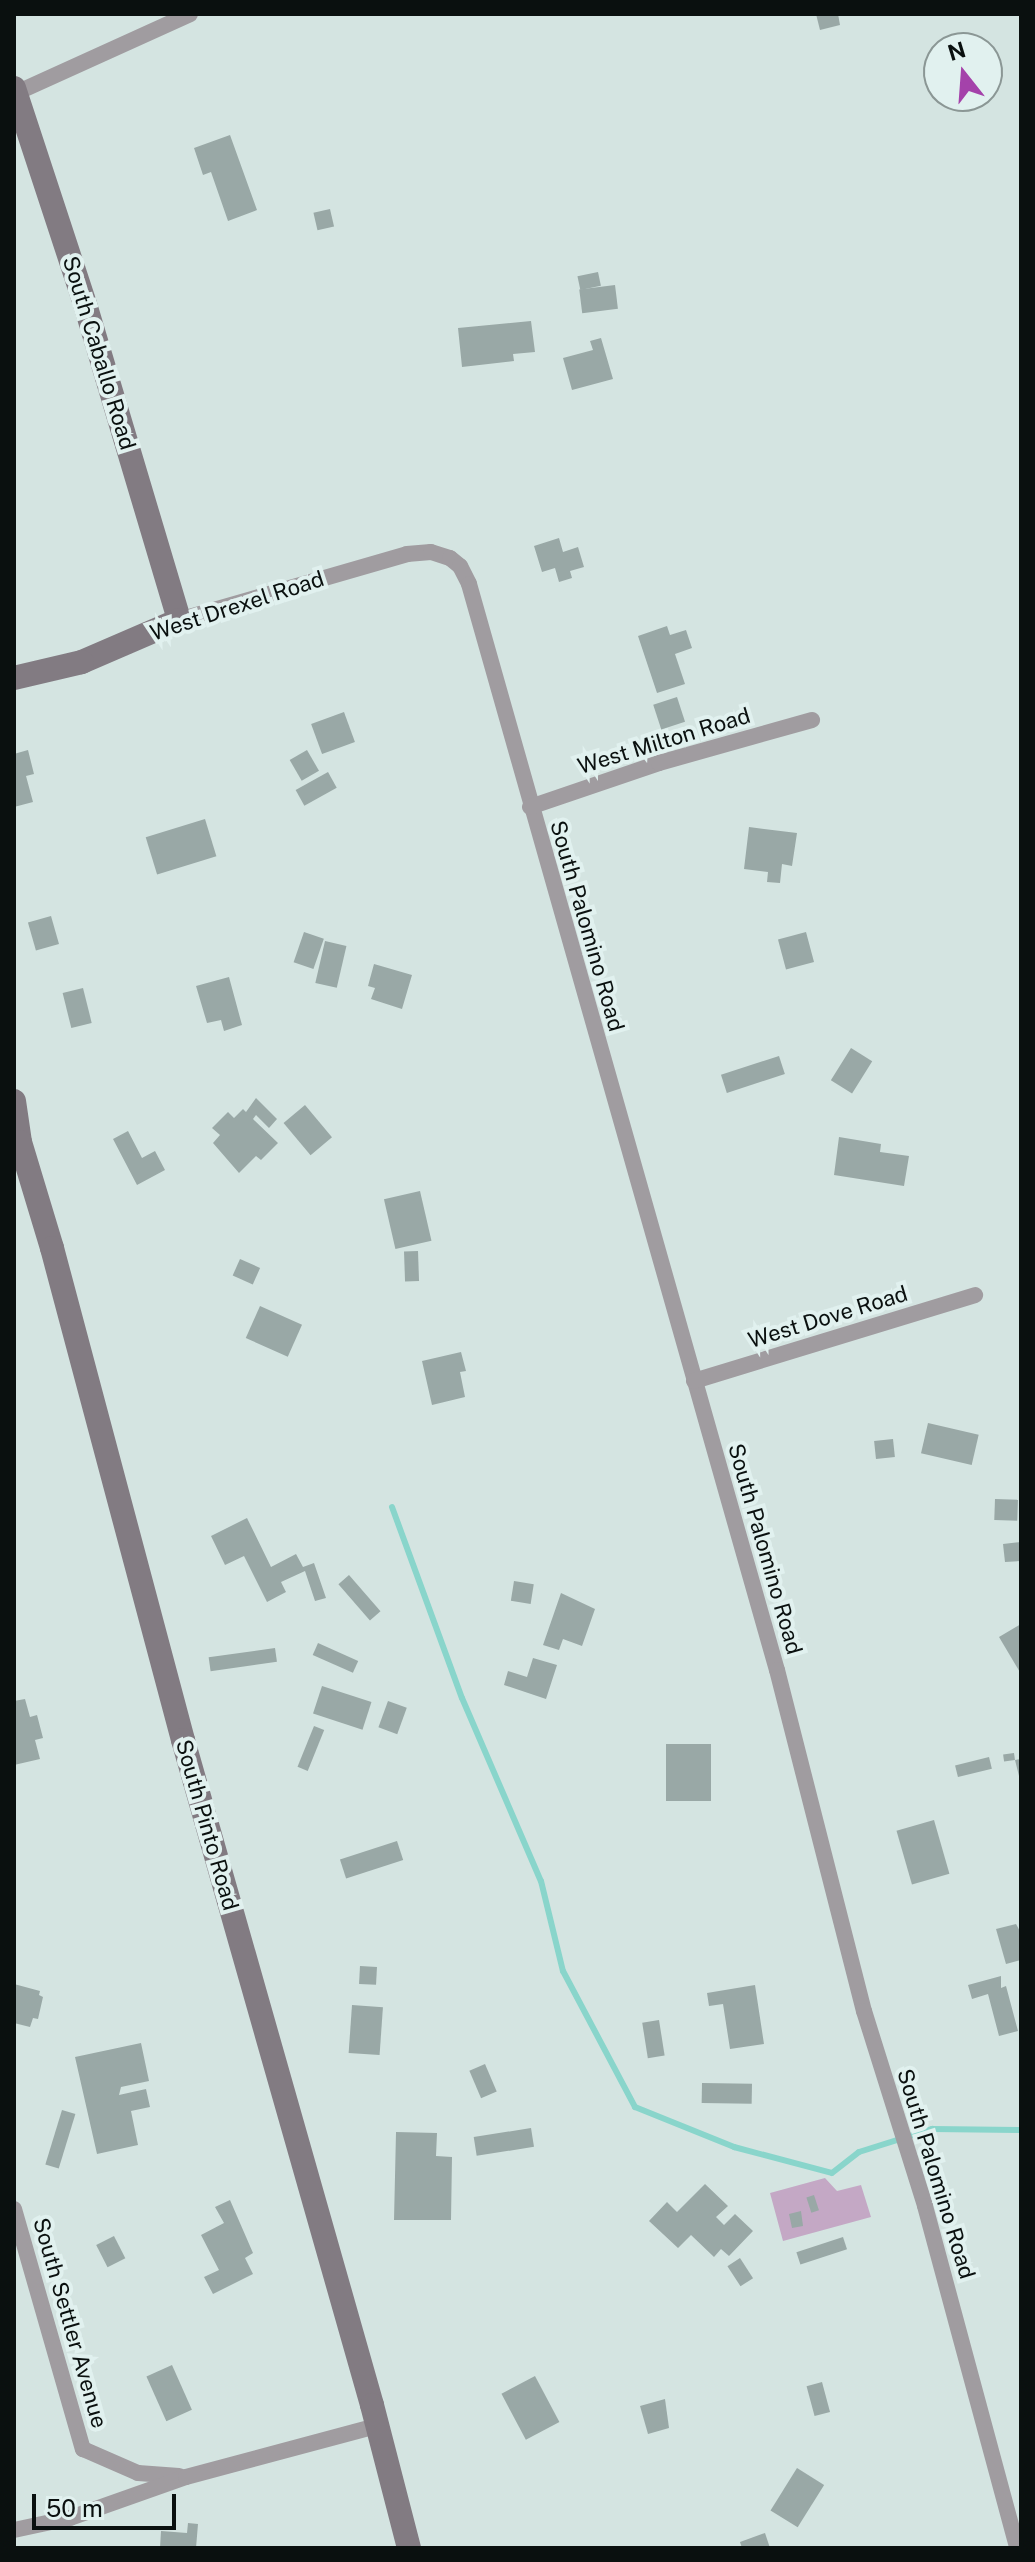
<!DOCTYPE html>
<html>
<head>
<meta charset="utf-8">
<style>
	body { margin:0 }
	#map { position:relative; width:1035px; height:2562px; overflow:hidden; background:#d4e4e1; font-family:"Public Sans",sans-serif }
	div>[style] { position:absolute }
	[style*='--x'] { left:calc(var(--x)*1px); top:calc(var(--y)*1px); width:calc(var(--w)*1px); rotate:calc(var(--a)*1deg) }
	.green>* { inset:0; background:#c4a8c5 }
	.stream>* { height:6px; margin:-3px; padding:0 3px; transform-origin:3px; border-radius:3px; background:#89d5cb }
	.building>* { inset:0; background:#99a8a6; transform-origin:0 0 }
	.street>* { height:16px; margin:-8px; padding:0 8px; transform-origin:8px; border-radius:8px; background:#a09ca0 }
	.secondary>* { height:24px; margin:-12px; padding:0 12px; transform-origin:12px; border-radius:12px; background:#827b82 }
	span { translate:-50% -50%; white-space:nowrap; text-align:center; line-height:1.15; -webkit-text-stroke:8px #e1f1ef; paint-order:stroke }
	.street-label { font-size:22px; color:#0a100f }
	.frame { position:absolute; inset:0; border:16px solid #0a100f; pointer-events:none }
	.north { position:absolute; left:923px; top:32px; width:80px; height:80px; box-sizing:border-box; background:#e1f1ef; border:2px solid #8b9795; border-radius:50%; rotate:343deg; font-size:22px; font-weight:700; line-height:32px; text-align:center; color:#0a100f }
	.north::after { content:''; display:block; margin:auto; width:28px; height:36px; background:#a442aa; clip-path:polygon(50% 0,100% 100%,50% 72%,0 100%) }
	.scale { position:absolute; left:32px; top:2494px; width:144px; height:36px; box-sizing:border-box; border:4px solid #0a100f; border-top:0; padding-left:10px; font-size:24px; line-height:28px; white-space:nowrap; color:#0a100f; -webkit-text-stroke:6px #e1f1ef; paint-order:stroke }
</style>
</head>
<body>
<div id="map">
	<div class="green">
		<div style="clip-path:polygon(825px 2178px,837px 2191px,861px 2185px,871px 2217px,783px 2241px,770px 2193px)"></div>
	</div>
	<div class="stream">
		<div style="--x:392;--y:1507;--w:203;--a:69.9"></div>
		<div style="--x:462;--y:1698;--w:199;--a:66.7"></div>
		<div style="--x:541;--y:1881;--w:93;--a:76.3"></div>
		<div style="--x:563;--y:1971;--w:154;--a:62.1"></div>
		<div style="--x:635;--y:2107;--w:107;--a:22"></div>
		<div style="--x:734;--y:2147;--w:101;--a:14.9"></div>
		<div style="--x:832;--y:2173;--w:34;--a:-38"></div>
		<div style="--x:859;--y:2152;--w:77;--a:-17.5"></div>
		<div style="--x:932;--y:2129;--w:89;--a:0.6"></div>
	</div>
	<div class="building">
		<div style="clip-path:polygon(816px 14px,838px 14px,840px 25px,820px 30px)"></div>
		<div style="clip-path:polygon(230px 135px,257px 210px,228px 221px,211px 172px,203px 175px,194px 148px)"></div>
		<div style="left:330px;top:209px;width:18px;height:17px;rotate:77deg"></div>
		<div style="left:598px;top:272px;width:14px;height:21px;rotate:78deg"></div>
		<div style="left:615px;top:285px;width:24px;height:36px;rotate:83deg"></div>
		<div style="clip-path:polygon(531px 321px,535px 352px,513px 354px,514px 361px,462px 367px,458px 328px)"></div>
		<div style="clip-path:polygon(601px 338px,613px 379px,572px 390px,563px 358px,593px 350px,590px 341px)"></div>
		<div style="clip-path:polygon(559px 538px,563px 552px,578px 547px,584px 567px,570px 571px,572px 578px,559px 582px,555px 568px,542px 572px,534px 546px)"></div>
		<div style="clip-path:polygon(667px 626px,670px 635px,686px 630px,692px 648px,675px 654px,685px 684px,657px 693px,638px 636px)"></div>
		<div style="left:677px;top:697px;width:26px;height:25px;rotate:72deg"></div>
		<div style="left:344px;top:712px;width:32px;height:35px;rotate:70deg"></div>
		<div style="clip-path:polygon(28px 750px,34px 774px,26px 776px,33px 802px,14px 807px,14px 754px)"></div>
		<div style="left:307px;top:750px;width:24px;height:20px;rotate:60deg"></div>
		<div style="left:328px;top:772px;width:18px;height:37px;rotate:61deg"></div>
		<div style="left:205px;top:819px;width:39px;height:62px;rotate:73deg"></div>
		<div style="clip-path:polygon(749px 827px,797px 833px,792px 866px,782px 864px,780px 883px,767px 882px,768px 872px,744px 869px)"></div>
		<div style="left:51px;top:916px;width:29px;height:24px;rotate:74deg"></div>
		<div style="left:304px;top:932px;width:21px;height:32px;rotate:19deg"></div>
		<div style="left:806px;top:932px;width:31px;height:29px;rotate:75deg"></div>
		<div style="left:325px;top:941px;width:22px;height:43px;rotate:13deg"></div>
		<div style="clip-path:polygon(374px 964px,412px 975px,402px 1009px,371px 999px,375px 988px,368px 986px)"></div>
		<div style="clip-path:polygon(229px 977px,242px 1025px,224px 1031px,221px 1020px,207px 1023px,196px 986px)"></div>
		<div style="left:83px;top:988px;width:36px;height:21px;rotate:76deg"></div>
		<div style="left:851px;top:1048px;width:25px;height:38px;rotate:32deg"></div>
		<div style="left:779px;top:1056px;width:19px;height:61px;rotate:72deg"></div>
		<div style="clip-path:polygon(256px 1098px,277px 1119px,269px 1128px,256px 1115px,253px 1119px,278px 1143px,261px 1160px,256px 1156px,239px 1173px,213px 1143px,220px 1135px,212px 1128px,228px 1112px,234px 1118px,243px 1109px,246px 1112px)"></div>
		<div style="left:305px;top:1105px;width:42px;height:28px;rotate:50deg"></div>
		<div style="clip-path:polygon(128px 1131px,142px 1158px,155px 1151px,165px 1170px,137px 1185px,113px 1139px)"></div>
		<div style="clip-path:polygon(839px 1137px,881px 1144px,880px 1152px,909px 1156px,904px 1186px,834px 1175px)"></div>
		<div style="left:420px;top:1191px;width:51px;height:37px;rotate:77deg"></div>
		<div style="left:418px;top:1251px;width:30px;height:14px;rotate:88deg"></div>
		<div style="left:240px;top:1259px;width:22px;height:18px;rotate:24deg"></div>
		<div style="left:260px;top:1306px;width:46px;height:35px;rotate:24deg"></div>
		<div style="clip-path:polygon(461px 1352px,466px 1371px,460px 1372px,465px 1397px,432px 1405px,422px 1361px)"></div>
		<div style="left:928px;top:1423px;width:52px;height:31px;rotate:13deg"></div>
		<div style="left:893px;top:1439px;width:18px;height:19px;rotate:84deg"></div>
		<div style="left:995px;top:1499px;width:23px;height:21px;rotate:2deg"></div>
		<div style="clip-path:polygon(247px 1518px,271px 1567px,296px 1554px,303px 1567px,314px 1563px,326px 1598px,315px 1601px,305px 1571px,281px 1582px,286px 1592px,267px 1602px,244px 1556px,225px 1565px,211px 1536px)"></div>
		<div style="clip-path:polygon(1021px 1542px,1021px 1561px,1005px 1562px,1003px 1544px)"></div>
		<div style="left:349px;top:1575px;width:48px;height:14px;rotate:49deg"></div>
		<div style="left:514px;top:1581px;width:20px;height:20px;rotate:9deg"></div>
		<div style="clip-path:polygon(561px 1593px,595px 1609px,582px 1646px,563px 1639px,559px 1650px,543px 1645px)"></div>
		<div style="clip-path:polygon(1021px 1624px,1021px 1674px,999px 1637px)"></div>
		<div style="left:318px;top:1643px;width:44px;height:13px;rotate:24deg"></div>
		<div style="left:275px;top:1648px;width:14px;height:67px;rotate:82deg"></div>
		<div style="clip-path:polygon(533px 1658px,557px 1665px,546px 1699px,504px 1685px,508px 1671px,527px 1677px)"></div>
		<div style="left:322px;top:1686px;width:52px;height:29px;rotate:18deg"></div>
		<div style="clip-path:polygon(25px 1699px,30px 1717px,37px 1715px,43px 1738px,35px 1740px,40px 1759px,14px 1765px,14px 1701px)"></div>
		<div style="left:388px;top:1701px;width:20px;height:28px;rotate:20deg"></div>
		<div style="left:314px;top:1726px;width:11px;height:44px;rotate:22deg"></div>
		<div style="left:666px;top:1744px;width:45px;height:57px"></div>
		<div style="left:1014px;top:1753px;width:7px;height:11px;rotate:82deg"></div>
		<div style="left:989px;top:1757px;width:12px;height:35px;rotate:76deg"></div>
		<div style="clip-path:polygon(1021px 1759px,1021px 1780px,1020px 1780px,1015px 1760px)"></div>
		<div style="left:934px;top:1820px;width:56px;height:39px;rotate:74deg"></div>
		<div style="left:397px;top:1841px;width:20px;height:60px;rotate:72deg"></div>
		<div style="clip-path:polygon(1016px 1924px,1021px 1933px,1021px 1960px,1006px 1964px,996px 1929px)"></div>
		<div style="left:360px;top:1966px;width:17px;height:18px;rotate:3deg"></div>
		<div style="clip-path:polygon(1001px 1976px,1001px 1988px,1006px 1986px,1018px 2031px,999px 2036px,988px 1994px,972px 1999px,968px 1985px)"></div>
		<div style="clip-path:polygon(14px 1984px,40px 1991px,39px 1995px,43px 1997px,38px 2019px,33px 2018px,30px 2027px,14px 2023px)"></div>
		<div style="clip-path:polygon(755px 1985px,764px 2044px,730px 2049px,723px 2004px,709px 2006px,707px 1993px)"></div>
		<div style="left:352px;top:2005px;width:31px;height:48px;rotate:4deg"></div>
		<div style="left:659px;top:2020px;width:36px;height:17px;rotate:81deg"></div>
		<div style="clip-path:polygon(141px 2043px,149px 2081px,121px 2087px,119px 2095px,146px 2089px,150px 2107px,131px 2111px,138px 2145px,97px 2154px,75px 2057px)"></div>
		<div style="left:485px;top:2064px;width:30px;height:17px;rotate:67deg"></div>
		<div style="left:702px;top:2083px;width:50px;height:20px;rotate:1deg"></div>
		<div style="left:62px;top:2110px;width:14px;height:57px;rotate:17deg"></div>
		<div style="left:531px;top:2128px;width:19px;height:58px;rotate:81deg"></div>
		<div style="clip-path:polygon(396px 2132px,437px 2133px,436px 2156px,452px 2157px,451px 2220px,394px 2220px)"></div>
		<div style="clip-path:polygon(705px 2184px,728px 2206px,716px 2217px,724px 2225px,735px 2214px,753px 2231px,729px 2256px,721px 2249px,714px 2257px,691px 2235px,678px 2248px,649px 2221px,667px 2202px,677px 2212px)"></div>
		<div style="left:814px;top:2195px;width:16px;height:8px;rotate:72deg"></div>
		<div style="clip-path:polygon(230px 2200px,253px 2253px,245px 2258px,253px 2274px,213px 2294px,204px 2277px,219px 2270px,201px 2235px,224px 2223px,215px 2207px)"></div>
		<div style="clip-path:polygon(801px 2211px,803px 2226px,792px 2228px,789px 2214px)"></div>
		<div style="left:114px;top:2236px;width:25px;height:20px;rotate:63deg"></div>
		<div style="left:843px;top:2237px;width:13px;height:49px;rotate:72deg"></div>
		<div style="left:740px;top:2258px;width:24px;height:15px;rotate:57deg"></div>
		<div style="left:172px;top:2365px;width:49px;height:28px;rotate:66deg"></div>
		<div style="left:535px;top:2376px;width:52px;height:38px;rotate:62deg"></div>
		<div style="left:822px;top:2382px;width:31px;height:16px;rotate:75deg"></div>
		<div style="left:96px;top:2396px;width:18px;height:16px;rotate:74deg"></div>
		<div style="clip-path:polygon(665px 2399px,669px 2428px,648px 2434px,640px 2406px)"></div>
		<div style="left:797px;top:2468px;width:32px;height:50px;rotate:32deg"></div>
		<div style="clip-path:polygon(188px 2523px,198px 2524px,196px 2548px,160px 2548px,161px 2531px,187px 2533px)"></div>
		<div style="clip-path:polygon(765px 2533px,770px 2548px,742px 2548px,740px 2542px)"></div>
	</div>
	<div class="street">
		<div style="--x:16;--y:93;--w:191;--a:-24.4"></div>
		<div style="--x:179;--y:620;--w:237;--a:-16.1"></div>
		<div style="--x:407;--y:554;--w:24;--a:-5"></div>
		<div style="--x:431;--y:552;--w:20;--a:18"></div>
		<div style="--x:450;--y:558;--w:13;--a:39"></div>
		<div style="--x:460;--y:566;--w:20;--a:63"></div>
		<div style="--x:469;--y:584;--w:1129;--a:74.17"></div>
		<div style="--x:777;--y:1670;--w:352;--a:75.7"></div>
		<div style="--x:864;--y:2011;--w:204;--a:72.6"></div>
		<div style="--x:925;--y:2206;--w:354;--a:74.9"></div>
		<div style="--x:530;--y:807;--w:136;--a:-18.8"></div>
		<div style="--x:659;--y:763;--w:159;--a:-15.7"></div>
		<div style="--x:694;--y:1381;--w:294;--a:-17"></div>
		<div style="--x:14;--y:2209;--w:250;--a:74"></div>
		<div style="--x:83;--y:2449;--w:60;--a:23.6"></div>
		<div style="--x:138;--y:2473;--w:41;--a:4.2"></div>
		<div style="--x:14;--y:2530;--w:57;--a:-12.1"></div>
		<div style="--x:70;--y:2518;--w:123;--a:-19.5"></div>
		<div style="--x:186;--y:2477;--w:198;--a:-15"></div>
	</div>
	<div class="secondary">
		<div style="--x:14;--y:88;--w:227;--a:71.8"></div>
		<div style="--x:85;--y:304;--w:330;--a:73.4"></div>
		<div style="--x:179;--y:620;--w:106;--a:156.6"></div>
		<div style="--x:82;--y:662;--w:70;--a:166.8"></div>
		<div style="--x:14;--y:1101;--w:41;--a:81.7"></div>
		<div style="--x:20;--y:1142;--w:111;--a:73.2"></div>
		<div style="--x:52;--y:1248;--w:509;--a:75.09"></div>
		<div style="--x:183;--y:1740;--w:691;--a:74.13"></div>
		<div style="--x:372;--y:2405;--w:148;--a:75.5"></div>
	</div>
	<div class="street-label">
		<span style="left:99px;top:353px;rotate:73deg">South Caballo Road</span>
		<span style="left:237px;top:606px;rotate:-18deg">West Drexel Road</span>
		<span style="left:664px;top:741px;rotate:-17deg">West Milton Road</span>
		<span style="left:587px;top:926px;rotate:74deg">South Palomino Road</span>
		<span style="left:828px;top:1317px;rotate:-17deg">West Dove Road</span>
		<span style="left:765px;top:1549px;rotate:74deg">South Palomino Road</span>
		<span style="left:207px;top:1825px;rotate:74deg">South Pinto Road</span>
		<span style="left:936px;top:2174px;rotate:73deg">South Palomino Road</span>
		<span style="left:70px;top:2323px;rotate:74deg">South Settler Avenue</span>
	</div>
	<div class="frame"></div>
	<div class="north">N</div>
	<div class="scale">50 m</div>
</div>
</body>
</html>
